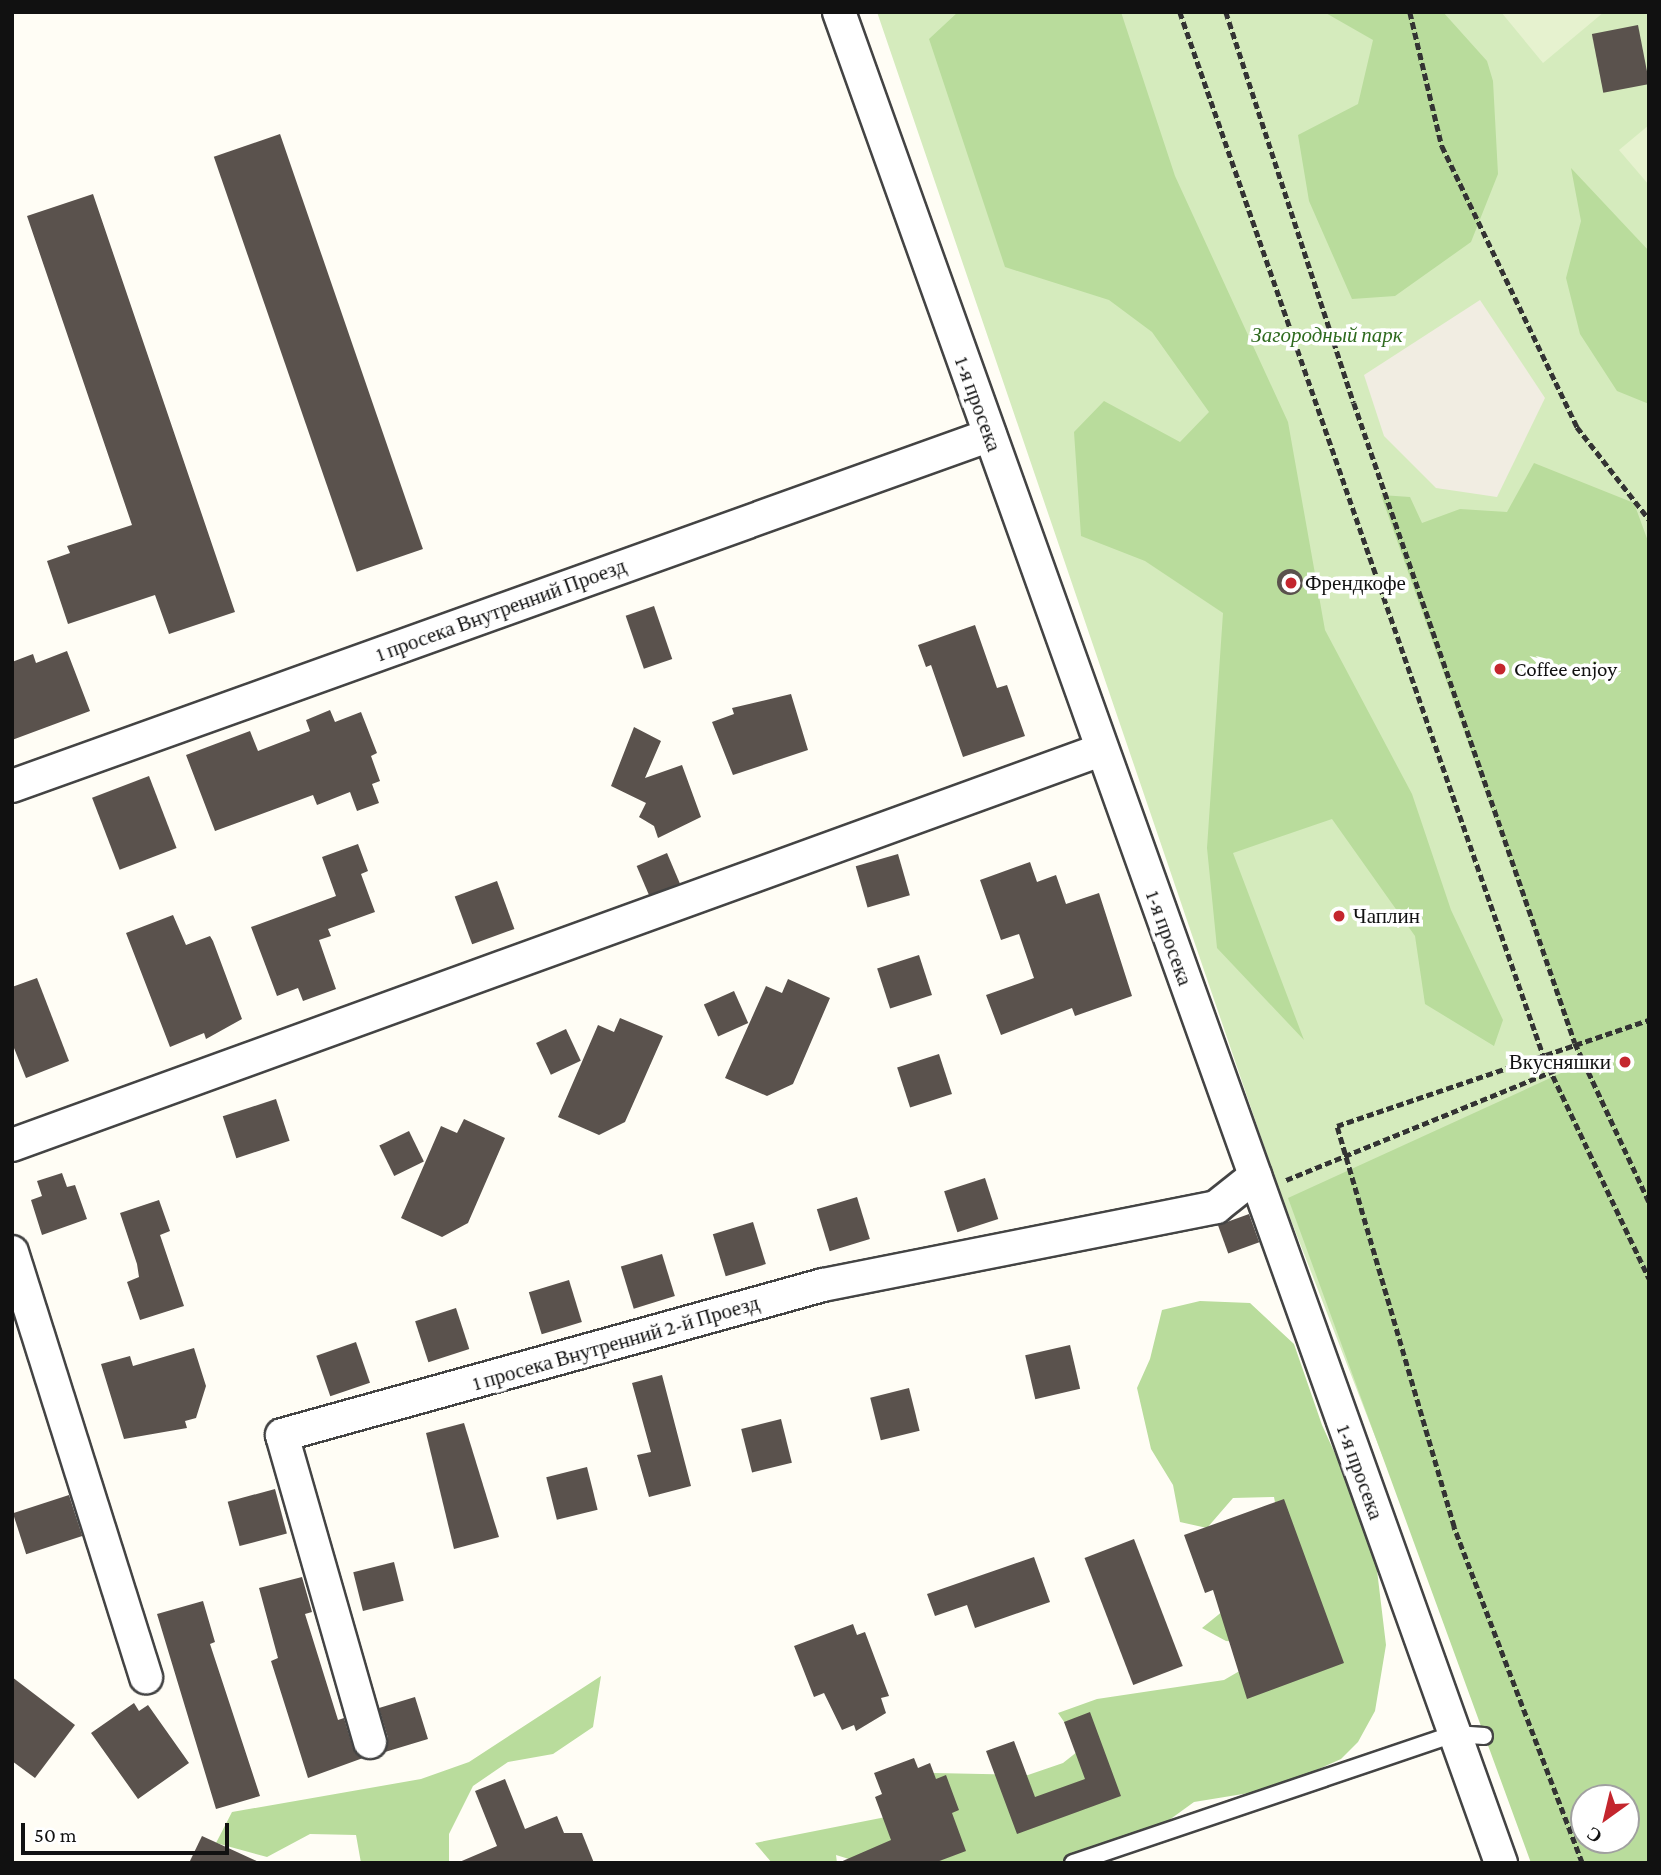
<!DOCTYPE html>
<html>
<head>
<meta charset="utf-8">
<style>
	body { margin:0 }
	#map { position:relative; width:1661px; height:1875px; overflow:hidden; background:#fffdf5; font-family:"Crimson Pro",serif }
	div>[style] { position:absolute }
	[style*='--x'] { left:calc(var(--x)*1px); top:calc(var(--y)*1px); width:calc(var(--w)*1px); rotate:calc(var(--a)*1deg) }
	.green>* { inset:0; background:#d5ebbd }
	.forest>* { inset:0; background:#b9dc9c }
	.pitch>* { inset:0; background:#e6f2cf }
	.plaza>* { inset:0; background:#f1ede2 }
	.building>* { inset:0; background:#5a524d; transform-origin:0 0 }
	.round { border-radius:50% }
	.path>* { height:4.5px; margin-top:-2.25px; transform-origin:0; background:repeating-linear-gradient(90deg,#333 0 7px,transparent 0 10.5px) }
	.roads { filter:drop-shadow(2px 0 #444) drop-shadow(-2px 0 #444) drop-shadow(0 2px #444) drop-shadow(0 -2px #444) }
	.lane>* { height:16px; margin:-8px; padding:0 8px; transform-origin:8px; border-radius:8px; background:#fff }
	.street>* { height:32px; margin:-16px; padding:0 16px; transform-origin:16px; border-radius:16px; background:#fff }
	.dots>* { width:19px; height:19px; translate:-50% -50%; box-sizing:border-box; border:4px solid #fff; border-radius:50% }
	span { translate:-50% -50%; white-space:nowrap; text-align:center; line-height:1.15; -webkit-text-stroke:7px #fff; paint-order:stroke }
	.park-label { font-size:21px; color:#2f6b1f; font-style:italic }
	.street-label { font-size:21px; color:#111 }
	.poi-label { font-size:21px; color:#111 }
	.left { translate:0 -50%; text-align:left }
	.right { translate:-100% -50%; text-align:right }
	.frame { position:absolute; inset:0; border:14px solid #111; pointer-events:none }
	.north { position:absolute; left:1570px; top:1784px; width:70px; height:70px; box-sizing:border-box; background:#fff; border:2px solid #a0a0a0; border-radius:50%; rotate:214deg; font-size:19px; font-weight:700; line-height:28px; text-align:center; color:#111 }
	.north::after { content:''; display:block; margin:auto; width:24px; height:32px; background:#c4262e; clip-path:polygon(50% 0,100% 100%,50% 72%,0 100%) }
	.scale { position:absolute; left:21px; top:1823px; width:208px; height:32px; box-sizing:border-box; border:4px solid #111; border-top:0; padding-left:9px; font-size:21px; line-height:24px; white-space:nowrap; color:#111; -webkit-text-stroke:5px #fff; paint-order:stroke }
</style>
</head>
<body>
<div id="map">
	<div class="green">
		<div style="clip-path:polygon(evenodd,877px 12px,1649px 12px,1649px 1863px,1541px 1863px,1278px 1187px,877px 12px,1584px 1798px,1626px 1798px,1626px 1840px,1584px 1840px,1584px 1798px)"></div>
	</div>
	<div class="forest">
		<div style="clip-path:polygon(958px 12px,1121px 12px,1175px 176px,1288px 422px,1325px 630px,1412px 794px,1451px 910px,1503px 1020px,1494px 1046px,1425px 1004px,1415px 936px,1332px 819px,1233px 853px,1304px 1040px,1217px 948px,1207px 848px,1223px 613px,1145px 561px,1081px 536px,1074px 432px,1104px 401px,1180px 442px,1209px 412px,1152px 332px,1109px 300px,1005px 267px,929px 39px)"></div>
		<div style="clip-path:polygon(1324px 12px,1443px 12px,1487px 61px,1493px 81px,1498px 174px,1471px 242px,1395px 296px,1352px 299px,1309px 201px,1298px 135px,1358px 104px,1373px 40px)"></div>
		<div style="clip-path:polygon(1571px 168px,1649px 251px,1649px 404px,1617px 391px,1580px 334px,1566px 278px,1581px 221px)"></div>
		<div style="clip-path:polygon(evenodd,1534px 463px,1634px 503px,1649px 544px,1649px 1863px,1531px 1863px,1288px 1198px,1581px 1064px,1381px 495px,1410px 497px,1422px 523px,1460px 509px,1507px 512px,1534px 463px,1584px 1798px,1626px 1798px,1626px 1840px,1584px 1840px,1584px 1798px)"></div>
		<div style="clip-path:polygon(1200px 1301px,1250px 1303px,1294px 1344px,1322px 1425px,1373px 1537px,1386px 1645px,1375px 1711px,1358px 1742px,1341px 1759px,1274px 1789px,1194px 1802px,1165px 1823px,1068px 1863px,862px 1863px,836px 1855px,837px 1863px,772px 1863px,755px 1843px,901px 1814px,934px 1773px,1028px 1775px,1063px 1763px,1082px 1748px,1058px 1713px,1097px 1699px,1224px 1680px,1283px 1646px,1226px 1641px,1202px 1628px,1250px 1589px,1284px 1551px,1274px 1497px,1233px 1498px,1207px 1528px,1180px 1522px,1173px 1485px,1151px 1449px,1137px 1388px,1150px 1359px,1162px 1310px)"></div>
		<div style="clip-path:polygon(601px 1676px,593px 1727px,553px 1754px,508px 1762px,473px 1786px,449px 1834px,449px 1863px,361px 1863px,356px 1835px,310px 1834px,267px 1857px,216px 1843px,232px 1812px,421px 1779px,469px 1762px)"></div>
	</div>
	<div class="pitch">
		<div style="clip-path:polygon(1501px 12px,1604px 12px,1543px 63px)"></div>
		<div style="clip-path:polygon(1649px 125px,1649px 185px,1619px 150px)"></div>
	</div>
	<div class="plaza">
		<div style="clip-path:polygon(1480px 300px,1545px 398px,1497px 497px,1436px 488px,1384px 436px,1364px 375px)"></div>
	</div>
	<div class="building">
		<div style="left:1638px;top:25px;width:60px;height:47px;rotate:79deg"></div>
		<div style="left:280px;top:134px;width:439px;height:70px;rotate:71deg"></div>
		<div style="clip-path:polygon(93px 194px,235px 612px,169px 634px,155px 595px,68px 624px,47px 561px,70px 553px,67px 546px,132px 525px,27px 216px)"></div>
		<div class="round" style="left:1277px;top:569px;width:26px;height:26px"></div>
		<div style="left:654px;top:606px;width:56px;height:30px;rotate:71deg"></div>
		<div style="clip-path:polygon(975px 625px,997px 688px,1007px 685px,1025px 736px,963px 757px,931px 665px,926px 667px,918px 645px)"></div>
		<div style="clip-path:polygon(67px 651px,90px 711px,12px 740px,12px 662px,33px 654px,36px 663px)"></div>
		<div style="clip-path:polygon(791px 694px,808px 750px,733px 775px,712px 722px,734px 714px,732px 708px)"></div>
		<div style="clip-path:polygon(330px 710px,335px 722px,361px 712px,377px 753px,371px 756px,380px 781px,372px 784px,379px 803px,357px 811px,350px 792px,317px 805px,313px 795px,215px 831px,186px 755px,250px 731px,258px 751px,310px 731px,306px 720px)"></div>
		<div style="clip-path:polygon(634px 727px,661px 741px,645px 778px,682px 765px,701px 817px,658px 838px,654px 826px,639px 817px,646px 803px,611px 786px)"></div>
		<div style="left:149px;top:776px;width:77px;height:61px;rotate:69deg"></div>
		<div style="clip-path:polygon(358px 844px,368px 871px,361px 874px,375px 912px,328px 929px,331px 936px,319px 940px,336px 989px,303px 1001px,298px 988px,277px 996px,251px 927px,336px 896px,322px 857px)"></div>
		<div style="left:667px;top:853px;width:33px;height:33px;rotate:67deg"></div>
		<div style="left:898px;top:854px;width:43px;height:44px;rotate:74deg"></div>
		<div style="clip-path:polygon(1030px 862px,1037px 882px,1056px 875px,1066px 904px,1099px 893px,1132px 996px,1075px 1016px,1072px 1008px,1001px 1035px,986px 995px,1034px 978px,1019px 934px,1001px 940px,980px 880px)"></div>
		<div style="left:497px;top:881px;width:51px;height:45px;rotate:70deg"></div>
		<div style="clip-path:polygon(173px 915px,186px 945px,210px 936px,213px 941px,242px 1019px,206px 1039px,204px 1033px,170px 1047px,126px 933px)"></div>
		<div style="left:919px;top:955px;width:42px;height:44px;rotate:72deg"></div>
		<div style="clip-path:polygon(37px 978px,69px 1061px,26px 1078px,12px 1043px,12px 987px)"></div>
		<div style="clip-path:polygon(788px 979px,830px 998px,793px 1084px,767px 1096px,725px 1078px,766px 986px,782px 993px)"></div>
		<div style="left:734px;top:991px;width:35px;height:33px;rotate:66deg"></div>
		<div style="clip-path:polygon(620px 1018px,663px 1036px,625px 1122px,599px 1135px,558px 1117px,598px 1025px,614px 1032px)"></div>
		<div style="left:566px;top:1029px;width:35px;height:33px;rotate:65deg"></div>
		<div style="left:939px;top:1054px;width:42px;height:44px;rotate:72deg"></div>
		<div style="left:276px;top:1099px;width:44px;height:56px;rotate:72deg"></div>
		<div style="clip-path:polygon(464px 1119px,505px 1138px,468px 1223px,442px 1237px,401px 1218px,441px 1126px,457px 1133px)"></div>
		<div style="left:409px;top:1131px;width:34px;height:33px;rotate:64deg"></div>
		<div style="clip-path:polygon(62px 1173px,67px 1187px,75px 1185px,87px 1219px,42px 1235px,31px 1200px,42px 1196px,37px 1181px)"></div>
		<div style="left:985px;top:1178px;width:43px;height:43px;rotate:72deg"></div>
		<div style="left:857px;top:1197px;width:44px;height:42px;rotate:73deg"></div>
		<div style="clip-path:polygon(159px 1200px,170px 1231px,160px 1235px,184px 1306px,140px 1320px,127px 1282px,139px 1277px,137px 1264px,120px 1213px)"></div>
		<div style="left:1249px;top:1214px;width:30px;height:33px;rotate:70deg"></div>
		<div style="left:753px;top:1222px;width:44px;height:42px;rotate:73deg"></div>
		<div style="left:662px;top:1254px;width:44px;height:43px;rotate:73deg"></div>
		<div style="left:569px;top:1280px;width:44px;height:42px;rotate:73deg"></div>
		<div style="left:456px;top:1308px;width:43px;height:43px;rotate:72deg"></div>
		<div style="left:356px;top:1342px;width:43px;height:42px;rotate:71deg"></div>
		<div style="left:1070px;top:1345px;width:45px;height:46px;rotate:77deg"></div>
		<div style="clip-path:polygon(194px 1348px,206px 1386px,196px 1418px,185px 1421px,187px 1428px,124px 1439px,101px 1364px,130px 1356px,133px 1366px)"></div>
		<div style="clip-path:polygon(662px 1375px,691px 1486px,649px 1497px,637px 1455px,651px 1452px,632px 1383px)"></div>
		<div style="left:909px;top:1388px;width:44px;height:40px;rotate:76deg"></div>
		<div style="left:781px;top:1419px;width:45px;height:41px;rotate:76deg"></div>
		<div style="clip-path:polygon(464px 1423px,499px 1537px,454px 1549px,426px 1433px)"></div>
		<div style="left:587px;top:1467px;width:44px;height:42px;rotate:76deg"></div>
		<div style="left:275px;top:1489px;width:46px;height:49px;rotate:75deg"></div>
		<div style="left:69px;top:1495px;width:43px;height:59px;rotate:72deg"></div>
		<div style="clip-path:polygon(1284px 1499px,1344px 1663px,1247px 1699px,1213px 1590px,1205px 1593px,1184px 1535px)"></div>
		<div style="left:1134px;top:1539px;width:136px;height:53px;rotate:69deg"></div>
		<div style="clip-path:polygon(1034px 1557px,1050px 1602px,975px 1628px,967px 1605px,935px 1616px,927px 1594px)"></div>
		<div style="left:394px;top:1562px;width:40px;height:42px;rotate:76deg"></div>
		<div style="clip-path:polygon(302px 1577px,312px 1612px,305px 1614px,338px 1720px,344px 1718px,353px 1748px,363px 1758px,308px 1778px,271px 1661px,278px 1658px,259px 1588px)"></div>
		<div style="clip-path:polygon(203px 1601px,215px 1642px,210px 1644px,260px 1796px,216px 1809px,157px 1614px)"></div>
		<div style="clip-path:polygon(853px 1624px,857px 1635px,865px 1632px,889px 1696px,881px 1698px,886px 1713px,856px 1731px,854px 1725px,842px 1730px,824px 1693px,814px 1697px,794px 1646px)"></div>
		<div style="clip-path:polygon(12px 1677px,75px 1725px,35px 1778px,12px 1761px)"></div>
		<div style="clip-path:polygon(415px 1697px,428px 1739px,385px 1752px,388px 1738px,379px 1708px)"></div>
		<div style="clip-path:polygon(134px 1703px,139px 1711px,148px 1705px,189px 1763px,138px 1799px,91px 1733px)"></div>
		<div style="clip-path:polygon(1090px 1712px,1121px 1796px,1017px 1834px,986px 1751px,1014px 1741px,1035px 1797px,1085px 1779px,1064px 1722px)"></div>
		<div style="clip-path:polygon(914px 1758px,918px 1768px,930px 1763px,936px 1779px,946px 1775px,959px 1810px,952px 1813px,966px 1851px,934px 1863px,838px 1863px,891px 1840px,875px 1797px,882px 1794px,874px 1773px)"></div>
		<div style="clip-path:polygon(505px 1779px,525px 1829px,557px 1816px,564px 1833px,582px 1833px,594px 1863px,457px 1863px,497px 1846px,475px 1791px)"></div>
		<div style="clip-path:polygon(202px 1836px,261px 1863px,189px 1863px)"></div>
	</div>
	<div class="path">
		<div style="--x:1180;--y:12;--w:1107;--a:70.8"></div>
		<div style="--x:1544;--y:1057;--w:245;--a:64.6"></div>
		<div style="--x:1226;--y:12;--w:411;--a:71.9"></div>
		<div style="--x:1354;--y:403;--w:677;--a:70.95"></div>
		<div style="--x:1575;--y:1043;--w:175;--a:65"></div>
		<div style="--x:1410;--y:12;--w:138;--a:76.6"></div>
		<div style="--x:1442;--y:146;--w:312;--a:64.3"></div>
		<div style="--x:1577;--y:427;--w:117;--a:52"></div>
		<div style="--x:1286;--y:1180;--w:321;--a:-22.2"></div>
		<div style="--x:1582;--y:1863;--w:360;--a:-110.9"></div>
		<div style="--x:1454;--y:1527;--w:418;--a:-106.3"></div>
		<div style="--x:1337;--y:1126;--w:330;--a:-18.8"></div>
	</div>
	<div class="roads">
		<div class="lane">
			<div style="--x:1073;--y:1863;--w:403;--a:-18.7"></div>
			<div style="--x:1455;--y:1734;--w:29;--a:4"></div>
		</div>
		<div class="street">
			<div style="--x:839;--y:12;--w:1966;--a:70.32"></div>
			<div style="--x:12;--y:786;--w:1039;--a:-19.74"></div>
			<div style="--x:12;--y:1145;--w:1158;--a:-19.94"></div>
			<div style="--x:12;--y:1252;--w:446;--a:72.5"></div>
			<div style="--x:370;--y:1742;--w:319;--a:-106"></div>
			<div style="--x:282;--y:1435;--w:561;--a:-15.5"></div>
			<div style="--x:823;--y:1285;--w:401;--a:-11.2"></div>
			<div style="--x:1216;--y:1207;--w:50;--a:-38.5"></div>
		</div>
	</div>
	<div class="dots">
		<div style="left:1291px;top:583px;background:#c4262e"></div>
		<div style="left:1500px;top:669px;background:#c4262e"></div>
		<div style="left:1339px;top:916px;background:#c4262e"></div>
		<div style="left:1625px;top:1062px;background:#c4262e"></div>
	</div>
	<div class="park-label">
		<span style="left:1327px;top:335px">Загородный парк</span>
	</div>
	<div class="street-label">
		<span style="left:978px;top:404px;rotate:70deg">1-я просека</span>
		<span style="left:501px;top:610px;rotate:-20deg">1 просека Внутренний Проезд</span>
		<span style="left:1169px;top:938px;rotate:70deg">1-я просека</span>
		<span style="left:616px;top:1343px;rotate:-16deg">1 просека Внутренний 2-й Проезд</span>
		<span style="left:1360px;top:1472px;rotate:70deg">1-я просека</span>
	</div>
	<div class="poi-label">
		<span class="left" style="left:1305px;top:583px">Френдкофе</span>
		<span class="left" style="left:1514px;top:669px">Coffee enjoy</span>
		<span class="left" style="left:1353px;top:916px">Чаплин</span>
		<span class="right" style="left:1611px;top:1062px">Вкусняшки</span>
	</div>
	<div class="frame"></div>
	<div class="north">С</div>
	<div class="scale">50 m</div>
</div>
</body>
</html>
